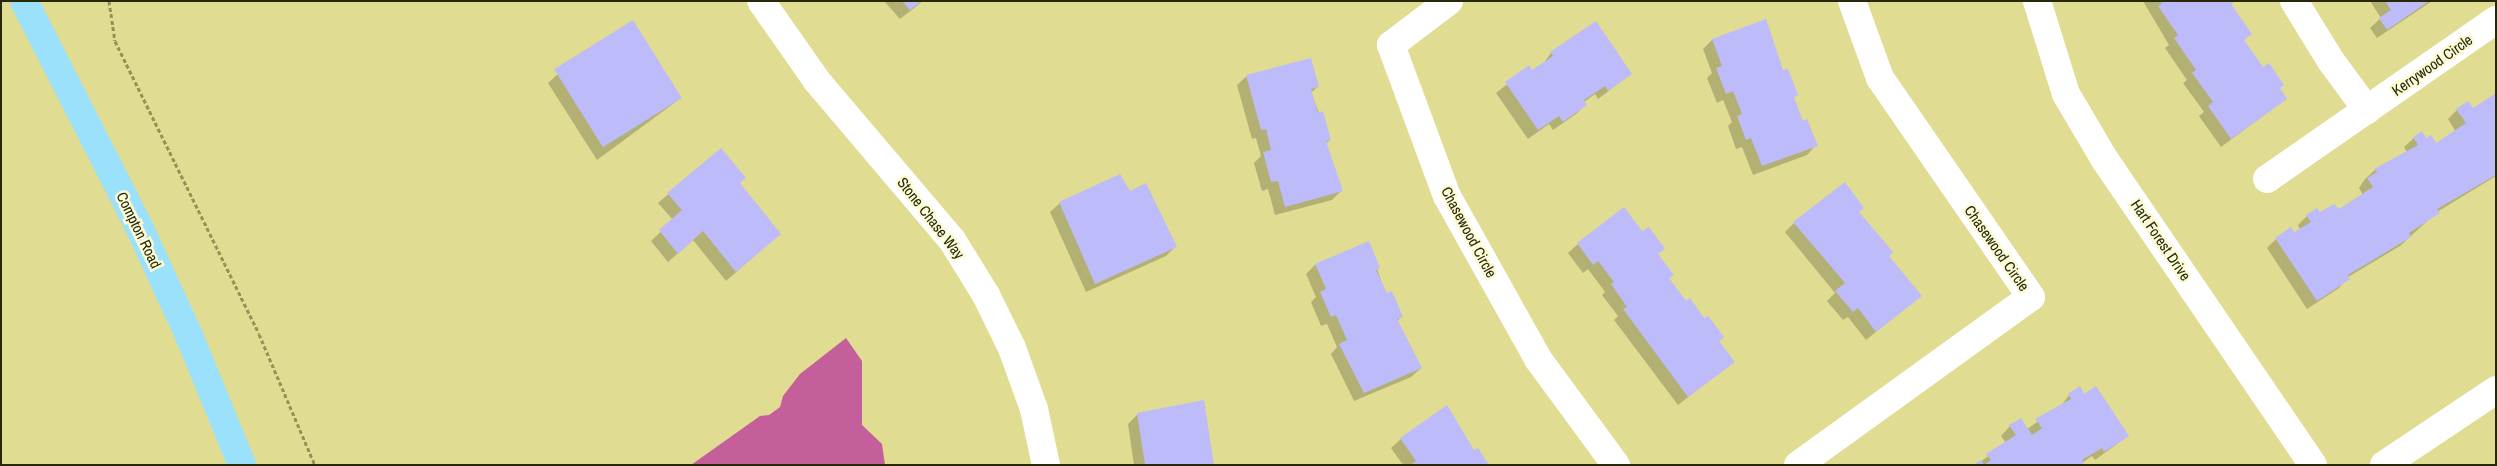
<!DOCTYPE html>
<html>
<head>
<meta charset="utf-8">
<style>
	body { margin:0 }
	#map { position:relative; width:2497px; height:466px; overflow:hidden; background:#e0dc92; font-family:"Archivo Narrow",sans-serif }
	div>[style] { position:absolute }
	[style*='--x'] { left:calc(var(--x)*1px); top:calc(var(--y)*1px); width:calc(var(--w)*1px); rotate:calc(var(--a)*1deg) }
	.water>* { inset:0; background:#c55f9b }
	.shadow>* { inset:0; background:#0003 }
	.building>* { inset:0; background:#bdbbfa; transform-origin:0 0 }
	.path>* { height:3px; margin-top:-1.5px; transform-origin:0; background:repeating-linear-gradient(90deg,#949159 0 4px,transparent 0 6.5px) }
	.minor>* { height:28px; margin:-14px; padding:0 14px; transform-origin:14px; border-radius:14px; background:#fff }
	.major>* { height:28px; margin:-14px; padding:0 14px; transform-origin:14px; border-radius:14px; background:#9be1fb }
	span { translate:-50% -50%; white-space:nowrap; text-align:center; line-height:1.15; -webkit-text-stroke:5px #fcfbd7; paint-order:stroke }
	.street-label { font-size:15px; color:#282708 }
	.frame { position:absolute; inset:0; border:2px solid #282708; pointer-events:none }
</style>
</head>
<body>
<div id="map">
	<div class="water">
		<div style="clip-path:polygon(846px 338px,862px 361px,862px 425px,882px 444px,885px 465px,691px 465px,760px 416px,769px 415px,780px 407px,783px 396px,800px 374px)"></div>
	</div>
	<div class="shadow">
		<div style="clip-path:polygon(884px 1px,923px 1px,900px 19px)"></div>
		<div style="clip-path:polygon(2143px 1px,2233px 1px,2230px 5px,2250px 34px,2243px 41px,2286px 99px,2221px 147px,2199px 116px,2204px 112px,2183px 83px,2187px 80px,2165px 48px,2169px 45px)"></div>
		<div style="clip-path:polygon(2370px 1px,2432px 1px,2377px 38px,2370px 28px,2381px 18px)"></div>
		<div style="clip-path:polygon(1766px 20px,1782px 72px,1796px 95px,1793px 98px,1802px 122px,1816px 145px,1807px 155px,1753px 175px,1742px 147px,1736px 149px,1728px 126px,1732px 122px,1723px 100px,1717px 103px,1707px 78px,1712px 73px,1703px 49px,1712px 40px)"></div>
		<div style="clip-path:polygon(1551px 53px,1631px 74px,1598px 99px,1595px 94px,1584px 102px,1586px 104px,1576px 114px,1553px 130px,1549px 124px,1528px 139px,1496px 93px,1529px 67px,1532px 72px,1543px 64px)"></div>
		<div style="clip-path:polygon(558px 74px,681px 98px,597px 160px,548px 83px)"></div>
		<div style="clip-path:polygon(1247px 76px,1317px 87px,1311px 93px,1330px 140px,1326px 143px,1342px 190px,1332px 200px,1275px 215px,1268px 189px,1262px 191px,1254px 163px,1261px 156px,1256px 138px,1252px 139px,1237px 85px)"></div>
		<div style="clip-path:polygon(2496px 95px,2496px 176px,2437px 212px,2400px 246px,2348px 277px,2339px 288px,2307px 309px,2267px 248px,2276px 239px,2300px 230px,2298px 225px,2307px 216px,2338px 211px,2363px 195px,2359px 188px,2365px 179px,2375px 170px,2407px 152px,2404px 147px,2414px 138px,2436px 145px,2456px 132px,2448px 119px,2457px 110px,2472px 110px)"></div>
		<div style="clip-path:polygon(721px 150px,739px 183px,779px 234px,726px 281px,693px 240px,668px 262px,651px 241px,673px 220px,658px 203px)"></div>
		<div style="clip-path:polygon(1129px 193px,1176px 246px,1166px 256px,1086px 292px,1050px 212px,1060px 203px)"></div>
		<div style="clip-path:polygon(1794px 223px,1887px 256px,1920px 296px,1866px 340px,1848px 317px,1843px 320px,1827px 301px,1835px 293px,1785px 232px)"></div>
		<div style="clip-path:polygon(1642px 233px,1663px 249px,1657px 255px,1668px 279px,1685px 302px,1723px 337px,1718px 342px,1733px 362px,1678px 405px,1614px 320px,1618px 316px,1602px 295px,1605px 292px,1588px 269px,1583px 273px,1568px 253px,1578px 244px)"></div>
		<div style="clip-path:polygon(1368px 242px,1386px 295px,1402px 316px,1397px 321px,1421px 368px,1411px 377px,1354px 401px,1331px 354px,1337px 347px,1327px 324px,1321px 326px,1311px 302px,1316px 297px,1306px 274px,1315px 265px)"></div>
		<div style="clip-path:polygon(2069px 395px,2084px 395px,2128px 436px,2095px 460px,2092px 456px,2082px 463px,2084px 465px,1976px 465px,2006px 443px,2001px 436px,2010px 426px,2020px 420px,2027px 429px,2061px 406px)"></div>
		<div style="clip-path:polygon(1138px 414px,1213px 465px,1134px 465px,1128px 424px)"></div>
		<div style="clip-path:polygon(1401px 439px,1474px 452px,1488px 465px,1403px 465px,1391px 448px)"></div>
	</div>
	<div class="building">
		<div style="clip-path:polygon(902px 1px,922px 1px,910px 10px)"></div>
		<div style="clip-path:polygon(2160px 1px,2236px 1px,2231px 4px,2252px 34px,2244px 40px,2263px 67px,2269px 63px,2284px 85px,2280px 88px,2287px 99px,2231px 139px,2208px 106px,2213px 102px,2192px 73px,2196px 70px,2174px 38px,2178px 35px,2158px 6px,2162px 4px)"></div>
		<div style="clip-path:polygon(2385px 1px,2429px 1px,2387px 30px,2379px 18px,2391px 10px)"></div>
		<div style="clip-path:polygon(1766px 19px,1783px 70px,1788px 69px,1798px 95px,1794px 97px,1803px 121px,1807px 119px,1818px 146px,1762px 166px,1751px 138px,1746px 140px,1737px 116px,1742px 114px,1733px 91px,1726px 94px,1716px 68px,1722px 66px,1712px 39px)"></div>
		<div style="left:633px;top:20px;width:92px;height:93px;rotate:58deg"></div>
		<div style="clip-path:polygon(1596px 21px,1632px 74px,1608px 91px,1605px 86px,1584px 100px,1587px 105px,1563px 122px,1559px 116px,1538px 130px,1505px 82px,1529px 65px,1532px 70px,1553px 56px,1550px 52px)"></div>
		<div style="clip-path:polygon(1311px 58px,1319px 87px,1311px 89px,1318px 113px,1323px 111px,1331px 140px,1326px 141px,1343px 191px,1285px 207px,1278px 181px,1271px 182px,1263px 152px,1271px 150px,1266px 129px,1261px 130px,1246px 75px)"></div>
		<div style="clip-path:polygon(2496px 93px,2496px 175px,2437px 209px,2440px 213px,2409px 233px,2411px 237px,2348px 275px,2350px 279px,2317px 301px,2275px 238px,2291px 227px,2294px 232px,2311px 222px,2306px 215px,2317px 208px,2320px 212px,2334px 204px,2339px 209px,2373px 187px,2367px 178px,2377px 172px,2374px 169px,2418px 145px,2413px 137px,2422px 131px,2426px 138px,2431px 135px,2436px 143px,2466px 123px,2456px 109px,2468px 101px,2473px 108px)"></div>
		<div style="clip-path:polygon(721px 148px,746px 178px,740px 183px,781px 234px,736px 272px,703px 231px,678px 254px,659px 230px,682px 210px,667px 193px)"></div>
		<div style="clip-path:polygon(1120px 174px,1130px 191px,1146px 183px,1177px 247px,1095px 284px,1059px 202px)"></div>
		<div style="clip-path:polygon(1845px 182px,1864px 208px,1859px 212px,1893px 252px,1889px 256px,1922px 296px,1876px 332px,1858px 308px,1853px 312px,1835px 291px,1845px 283px,1793px 222px)"></div>
		<div style="clip-path:polygon(1624px 207px,1642px 231px,1649px 227px,1665px 249px,1658px 254px,1674px 275px,1669px 278px,1686px 301px,1690px 298px,1704px 318px,1708px 316px,1724px 337px,1719px 341px,1735px 362px,1688px 397px,1623px 309px,1627px 307px,1611px 284px,1614px 282px,1598px 261px,1593px 265px,1577px 243px)"></div>
		<div style="clip-path:polygon(1369px 241px,1380px 268px,1376px 270px,1387px 293px,1392px 291px,1403px 317px,1397px 319px,1422px 368px,1364px 393px,1339px 344px,1347px 340px,1336px 315px,1331px 317px,1320px 292px,1326px 289px,1315px 264px)"></div>
		<div style="clip-path:polygon(2080px 386px,2084px 394px,2096px 386px,2129px 436px,2104px 452px,2102px 448px,2082px 460px,2085px 465px,1973px 465px,1981px 460px,1984px 465px,1991px 460px,1986px 454px,2016px 435px,2009px 425px,2021px 418px,2032px 435px,2042px 428px,2035px 419px,2071px 399px,2068px 394px)"></div>
		<div style="clip-path:polygon(1204px 400px,1214px 465px,1145px 465px,1137px 413px)"></div>
		<div style="clip-path:polygon(1447px 405px,1474px 450px,1478px 448px,1489px 465px,1410px 465px,1416px 461px,1400px 438px)"></div>
	</div>
	<div class="path">
		<div style="--x:109;--y:1;--w:40;--a:81.5"></div>
		<div style="--x:115;--y:41;--w:326;--a:63.8"></div>
		<div style="--x:259;--y:334;--w:142;--a:66.9"></div>
	</div>
	<div class="minor">
		<div style="--x:761;--y:1;--w:98;--a:55"></div>
		<div style="--x:817;--y:81;--w:209;--a:49.7"></div>
		<div style="--x:952;--y:240;--w:65;--a:58.3"></div>
		<div style="--x:986;--y:295;--w:59;--a:63.9"></div>
		<div style="--x:1012;--y:348;--w:65;--a:70.2"></div>
		<div style="--x:1034;--y:409;--w:57;--a:77.9"></div>
		<div style="--x:1449;--y:1;--w:73;--a:142.8"></div>
		<div style="--x:1391;--y:45;--w:161;--a:69.7"></div>
		<div style="--x:1447;--y:196;--w:187;--a:60.8"></div>
		<div style="--x:1538;--y:359;--w:132;--a:53.7"></div>
		<div style="--x:2037;--y:1;--w:97;--a:72.7"></div>
		<div style="--x:2066;--y:94;--w:77;--a:59.4"></div>
		<div style="--x:2105;--y:160;--w:369;--a:55.7"></div>
		<div style="--x:2294;--y:1;--w:70;--a:58.3"></div>
		<div style="--x:2331;--y:61;--w:61;--a:53.7"></div>
		<div style="--x:2267;--y:179;--w:279;--a:-34.8"></div>
		<div style="--x:1798;--y:465;--w:287;--a:-35.8"></div>
		<div style="--x:2031;--y:297;--w:266;--a:-124.6"></div>
		<div style="--x:1880;--y:78;--w:82;--a:-110"></div>
		<div style="--x:2384;--y:465;--w:135;--a:-33.8"></div>
	</div>
	<div class="major">
		<div style="--x:24;--y:1;--w:258;--a:63"></div>
		<div style="--x:141;--y:231;--w:118;--a:65.4"></div>
		<div style="--x:190;--y:338;--w:137;--a:67.7"></div>
	</div>
	<div class="street-label">
		<span style="left:2432px;top:65px;rotate:-35deg">Kerrywood Circle</span>
		<span style="left:931px;top:218px;rotate:52deg">Stone Chase Way</span>
		<span style="left:139px;top:230px;rotate:64deg">Compton Road</span>
		<span style="left:1469px;top:232px;rotate:62deg">Chasewood Circle</span>
		<span style="left:2161px;top:240px;rotate:56deg">Hart Forest Drive</span>
		<span style="left:1997px;top:248px;rotate:55deg">Chasewood Circle</span>
	</div>
	<div class="frame"></div>
</div>
</body>
</html>
